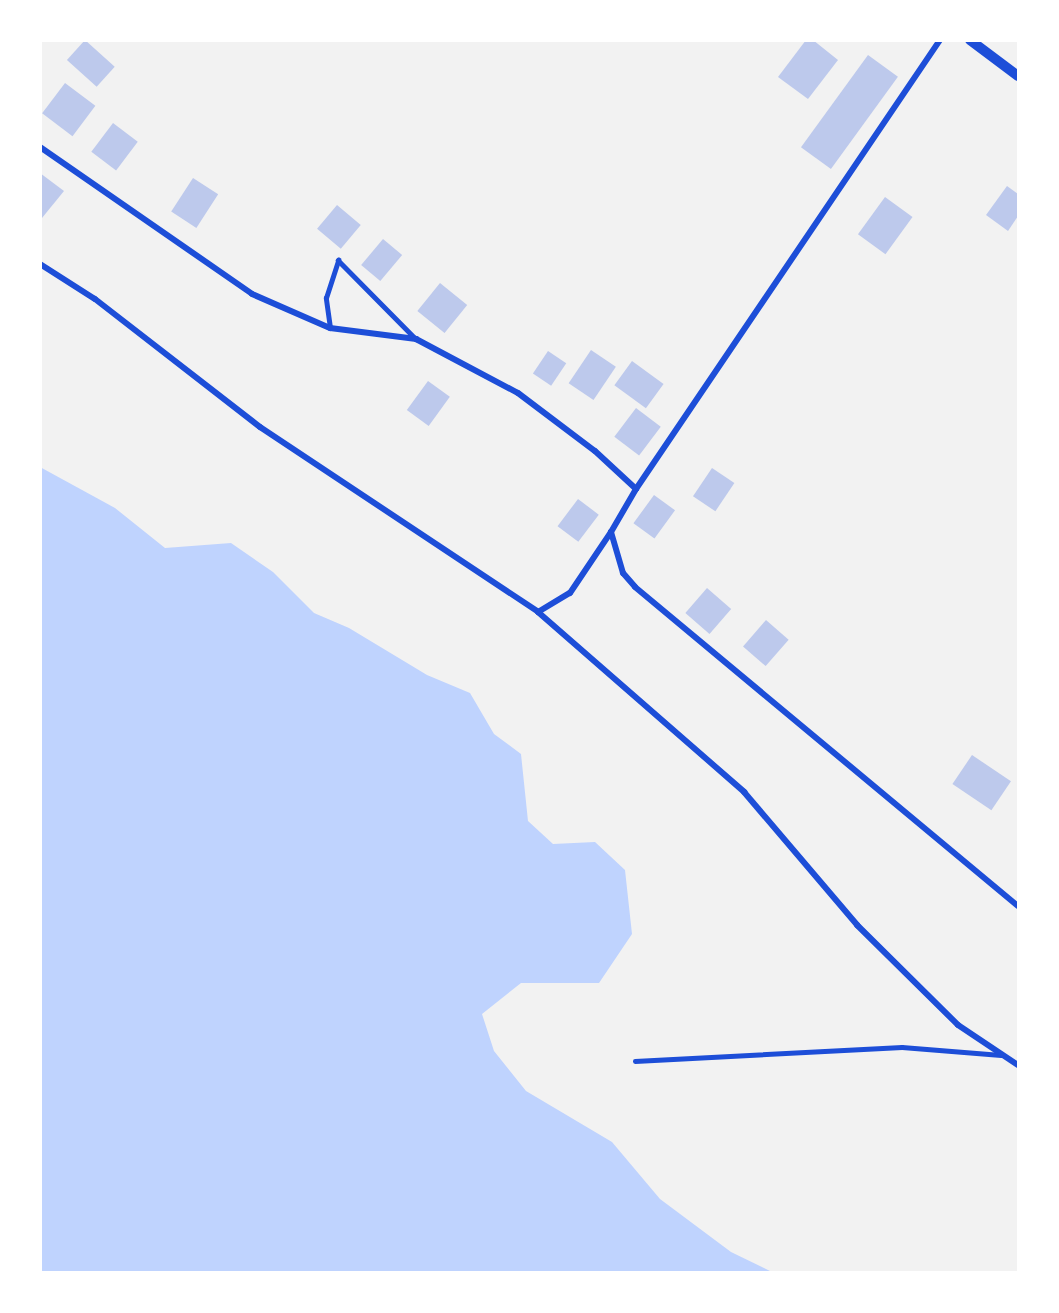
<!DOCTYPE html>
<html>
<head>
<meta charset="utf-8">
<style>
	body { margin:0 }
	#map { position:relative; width:1059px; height:1313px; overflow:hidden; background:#f2f2f2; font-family:"PT Serif",serif }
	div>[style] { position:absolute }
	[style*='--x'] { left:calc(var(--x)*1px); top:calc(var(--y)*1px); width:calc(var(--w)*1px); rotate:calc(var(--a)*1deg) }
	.water>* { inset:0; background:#bfd3fe }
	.building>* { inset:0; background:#bdc9ec; transform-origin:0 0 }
	.service>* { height:4.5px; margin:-2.25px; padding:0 2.25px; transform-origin:2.25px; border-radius:2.25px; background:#1d4ed8 }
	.minor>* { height:6px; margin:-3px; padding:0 3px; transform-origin:3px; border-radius:3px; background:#1d4ed8 }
	.tertiary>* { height:10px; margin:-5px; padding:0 5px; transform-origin:5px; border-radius:5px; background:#1d4ed8 }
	span { translate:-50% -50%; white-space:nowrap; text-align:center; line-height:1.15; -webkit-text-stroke:5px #fff; paint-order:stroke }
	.frame { position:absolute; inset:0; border:42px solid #fff; pointer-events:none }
</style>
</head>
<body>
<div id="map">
	<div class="water">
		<div style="clip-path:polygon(40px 467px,115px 508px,165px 548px,231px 543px,273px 572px,314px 613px,349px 628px,427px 675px,470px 693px,494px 734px,521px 754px,528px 821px,553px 844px,595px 842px,625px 870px,632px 934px,599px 983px,521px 983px,482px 1014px,494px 1051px,526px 1091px,612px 1142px,660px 1199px,731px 1252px,772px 1272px,41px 1272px)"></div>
	</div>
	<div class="building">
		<div style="left:85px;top:40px;width:40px;height:27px;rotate:42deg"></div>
		<div style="clip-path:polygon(806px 40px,813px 40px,838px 60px,808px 99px,778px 77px)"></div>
		<div style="left:868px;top:55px;width:37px;height:114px;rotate:36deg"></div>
		<div style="left:65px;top:83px;width:38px;height:38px;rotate:37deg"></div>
		<div style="left:113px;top:123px;width:31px;height:36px;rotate:37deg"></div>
		<div style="clip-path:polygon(40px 173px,64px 191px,42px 218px,40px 217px)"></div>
		<div style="left:193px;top:178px;width:30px;height:40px;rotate:33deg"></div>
		<div style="clip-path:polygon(1007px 186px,1018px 194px,1018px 216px,1008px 231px,986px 215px)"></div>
		<div style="left:885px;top:197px;width:34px;height:46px;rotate:36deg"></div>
		<div style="left:337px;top:205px;width:31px;height:31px;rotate:40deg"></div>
		<div style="left:383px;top:239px;width:25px;height:34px;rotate:40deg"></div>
		<div style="left:440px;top:283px;width:35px;height:36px;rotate:39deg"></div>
		<div style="left:591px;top:350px;width:30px;height:40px;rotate:34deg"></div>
		<div style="left:548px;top:351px;width:22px;height:27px;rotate:34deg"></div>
		<div style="left:632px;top:361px;width:39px;height:30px;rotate:36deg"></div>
		<div style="left:428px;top:381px;width:27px;height:36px;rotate:36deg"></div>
		<div style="left:636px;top:408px;width:31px;height:36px;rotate:37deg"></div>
		<div style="left:712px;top:468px;width:27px;height:34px;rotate:34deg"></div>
		<div style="left:654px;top:495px;width:26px;height:35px;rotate:36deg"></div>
		<div style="left:578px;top:499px;width:26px;height:34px;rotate:37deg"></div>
		<div style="left:707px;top:588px;width:32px;height:33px;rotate:41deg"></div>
		<div style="left:766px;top:620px;width:30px;height:35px;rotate:41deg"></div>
		<div style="left:972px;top:755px;width:47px;height:35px;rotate:34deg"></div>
	</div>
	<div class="service">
		<div style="--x:330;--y:328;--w:30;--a:-98"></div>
		<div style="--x:326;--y:298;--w:40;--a:-72"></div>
		<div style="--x:338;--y:260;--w:111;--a:45.4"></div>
		<div style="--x:635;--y:1061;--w:267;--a:-3"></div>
		<div style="--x:902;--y:1047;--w:99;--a:4.6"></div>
	</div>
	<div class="minor">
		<div style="--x:40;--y:147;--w:258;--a:34.7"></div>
		<div style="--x:252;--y:294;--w:85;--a:23.6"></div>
		<div style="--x:330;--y:328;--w:87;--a:7.3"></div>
		<div style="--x:416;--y:339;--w:115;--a:27.9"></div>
		<div style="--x:518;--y:393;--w:96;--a:37"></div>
		<div style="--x:595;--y:451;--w:56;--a:42.8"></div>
		<div style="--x:636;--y:489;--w:50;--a:120.2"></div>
		<div style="--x:611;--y:532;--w:43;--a:73.7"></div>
		<div style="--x:623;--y:573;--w:18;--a:49"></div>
		<div style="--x:635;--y:587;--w:498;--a:39.8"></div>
		<div style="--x:40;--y:264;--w:65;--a:32.5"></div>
		<div style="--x:95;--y:299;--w:209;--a:37.8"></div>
		<div style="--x:260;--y:427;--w:334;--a:33.6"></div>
		<div style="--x:538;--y:612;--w:274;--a:41.1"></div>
		<div style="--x:744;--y:792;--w:175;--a:49.6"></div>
		<div style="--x:857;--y:925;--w:142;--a:44.7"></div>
		<div style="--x:958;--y:1025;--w:72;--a:33.7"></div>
		<div style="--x:636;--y:489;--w:542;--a:-55.9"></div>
		<div style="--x:538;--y:612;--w:37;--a:-31"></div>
		<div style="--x:570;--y:593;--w:73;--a:-56.1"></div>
	</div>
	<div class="tertiary">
		<div style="--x:970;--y:40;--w:60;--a:36.9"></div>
	</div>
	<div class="frame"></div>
</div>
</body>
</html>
